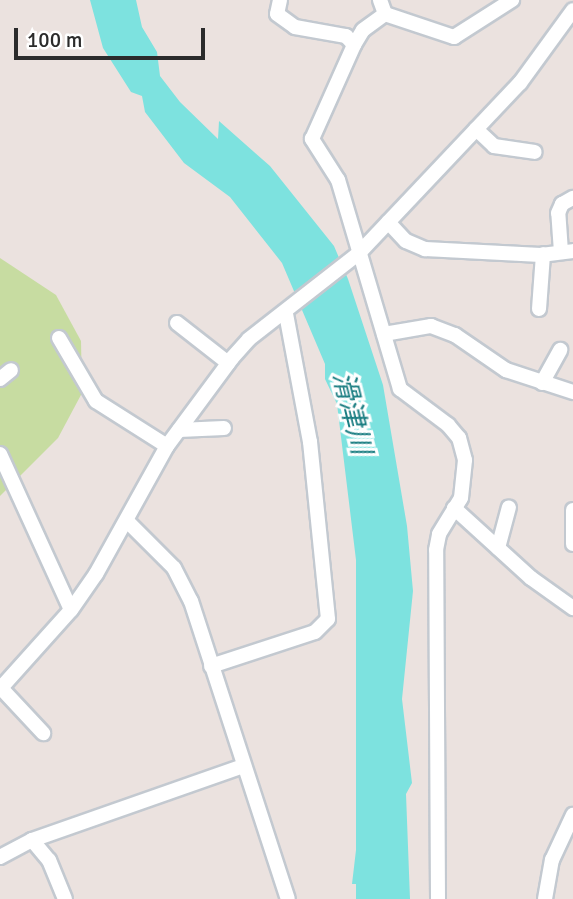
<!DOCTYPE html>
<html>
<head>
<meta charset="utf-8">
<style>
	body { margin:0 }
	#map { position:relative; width:573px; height:899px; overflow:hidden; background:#ebe2df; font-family:Signika,"Noto Sans JP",sans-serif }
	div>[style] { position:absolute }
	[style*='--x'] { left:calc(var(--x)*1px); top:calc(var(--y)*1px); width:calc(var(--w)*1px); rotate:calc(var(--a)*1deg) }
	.green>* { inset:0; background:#c7dca1 }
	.water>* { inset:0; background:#7de2df }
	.roads { filter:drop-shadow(2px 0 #c3c9d0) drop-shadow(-2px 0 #c3c9d0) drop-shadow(0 2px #c3c9d0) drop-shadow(0 -2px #c3c9d0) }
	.street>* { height:14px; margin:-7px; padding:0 7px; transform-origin:7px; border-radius:7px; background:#fff }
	span { translate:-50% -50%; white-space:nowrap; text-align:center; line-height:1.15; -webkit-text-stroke:6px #fff; paint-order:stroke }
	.water-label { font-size:28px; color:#1b7e82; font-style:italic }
	.scale { position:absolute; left:14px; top:28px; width:191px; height:32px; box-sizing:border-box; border:4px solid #2b2b2b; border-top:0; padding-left:9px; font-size:21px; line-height:24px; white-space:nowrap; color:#2b2b2b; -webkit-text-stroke:5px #fff; paint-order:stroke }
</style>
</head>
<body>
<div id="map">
	<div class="green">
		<div style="clip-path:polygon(0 258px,56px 295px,81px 341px,82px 393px,58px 438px,0 496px)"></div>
	</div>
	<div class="water">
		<div style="clip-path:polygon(90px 0,136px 0,142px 27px,157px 52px,160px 76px,180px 102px,218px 139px,219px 121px,270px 166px,334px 246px,348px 279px,383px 385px,407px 526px,413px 591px,402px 699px,412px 783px,406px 794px,410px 899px,356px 899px,356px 884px,352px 884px,356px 850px,356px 560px,337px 404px,325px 379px,325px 364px,282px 263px,230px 197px,184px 163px,145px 112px,142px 96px,131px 92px,103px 48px)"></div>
	</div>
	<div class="roads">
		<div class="street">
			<div style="--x:280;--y:0;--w:14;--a:102"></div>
			<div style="--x:277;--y:14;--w:22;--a:36"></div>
			<div style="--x:295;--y:27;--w:52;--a:10"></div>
			<div style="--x:346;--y:36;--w:12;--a:48"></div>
			<div style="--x:380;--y:0;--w:15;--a:70"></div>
			<div style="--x:476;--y:129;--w:25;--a:43"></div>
			<div style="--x:494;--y:146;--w:41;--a:8.3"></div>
			<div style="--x:388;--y:222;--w:26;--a:47"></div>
			<div style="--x:406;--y:241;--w:21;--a:23"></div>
			<div style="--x:425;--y:249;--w:116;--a:3"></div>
			<div style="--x:541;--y:255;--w:32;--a:-7"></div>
			<div style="--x:561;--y:252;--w:39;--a:-94"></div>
			<div style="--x:558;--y:213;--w:10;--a:-66"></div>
			<div style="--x:562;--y:204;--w:13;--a:-29"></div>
			<div style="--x:539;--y:309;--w:55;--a:-85.8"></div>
			<div style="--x:177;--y:323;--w:65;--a:38.1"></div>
			<div style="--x:384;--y:334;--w:48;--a:-9.7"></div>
			<div style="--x:431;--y:326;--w:26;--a:21"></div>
			<div style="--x:455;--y:335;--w:62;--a:34.5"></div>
			<div style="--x:506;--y:370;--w:71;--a:18.2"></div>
			<div style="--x:59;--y:338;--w:73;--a:59.6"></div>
			<div style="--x:96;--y:401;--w:84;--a:32.4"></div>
			<div style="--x:0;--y:379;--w:14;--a:-39"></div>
			<div style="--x:542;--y:383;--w:38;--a:-61"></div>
			<div style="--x:179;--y:430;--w:45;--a:-2.5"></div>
			<div style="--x:0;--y:454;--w:171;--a:65.5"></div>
			<div style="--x:454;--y:508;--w:104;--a:42.3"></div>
			<div style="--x:531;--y:578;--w:52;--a:35.5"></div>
			<div style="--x:573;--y:510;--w:34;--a:90"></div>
			<div style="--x:127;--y:521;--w:66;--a:45"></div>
			<div style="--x:174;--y:568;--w:37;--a:63"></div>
			<div style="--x:191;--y:601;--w:313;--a:72"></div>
			<div style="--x:498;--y:548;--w:42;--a:-75"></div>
			<div style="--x:211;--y:666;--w:109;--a:-18.1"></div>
			<div style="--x:315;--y:632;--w:18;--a:-45"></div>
			<div style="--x:328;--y:619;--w:178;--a:-95.8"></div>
			<div style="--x:310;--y:442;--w:130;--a:-100.6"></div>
			<div style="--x:1;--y:688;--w:62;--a:47"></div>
			<div style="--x:0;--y:689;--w:106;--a:-48.1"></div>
			<div style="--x:71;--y:610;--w:44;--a:-55.2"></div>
			<div style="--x:96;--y:574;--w:146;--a:-61"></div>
			<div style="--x:167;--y:446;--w:109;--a:-53.5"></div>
			<div style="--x:232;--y:358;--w:25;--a:-48"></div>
			<div style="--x:249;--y:339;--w:140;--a:-38"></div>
			<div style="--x:359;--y:253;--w:234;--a:-46.6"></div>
			<div style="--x:520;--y:83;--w:90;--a:-54"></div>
			<div style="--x:32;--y:840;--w:26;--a:50"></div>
			<div style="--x:49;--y:860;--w:42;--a:67.7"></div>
			<div style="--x:0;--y:857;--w:36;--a:-28"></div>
			<div style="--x:32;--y:840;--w:224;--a:-19.3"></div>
			<div style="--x:438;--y:899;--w:349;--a:-90.3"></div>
			<div style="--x:436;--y:550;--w:16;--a:-79"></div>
			<div style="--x:439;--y:534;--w:42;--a:-58.6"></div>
			<div style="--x:461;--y:498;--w:38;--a:-84"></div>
			<div style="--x:465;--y:460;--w:23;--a:-105"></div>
			<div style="--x:459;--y:438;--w:17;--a:-130"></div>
			<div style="--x:448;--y:425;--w:60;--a:-143.1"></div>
			<div style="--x:400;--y:389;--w:218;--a:-106.5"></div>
			<div style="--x:338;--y:180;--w:49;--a:-122.4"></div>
			<div style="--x:312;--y:139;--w:103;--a:-65.9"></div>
			<div style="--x:354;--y:45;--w:17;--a:-59"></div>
			<div style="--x:363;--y:30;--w:27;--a:-36"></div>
			<div style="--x:385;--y:14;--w:73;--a:18.4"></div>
			<div style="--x:454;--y:37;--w:69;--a:-32.5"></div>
			<div style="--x:545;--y:899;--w:40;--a:-80"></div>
			<div style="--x:552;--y:860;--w:50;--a:-65"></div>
		</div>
	</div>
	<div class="water-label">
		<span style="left:352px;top:413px;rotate:76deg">滑津川</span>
	</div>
	<div class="scale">100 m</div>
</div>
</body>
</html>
